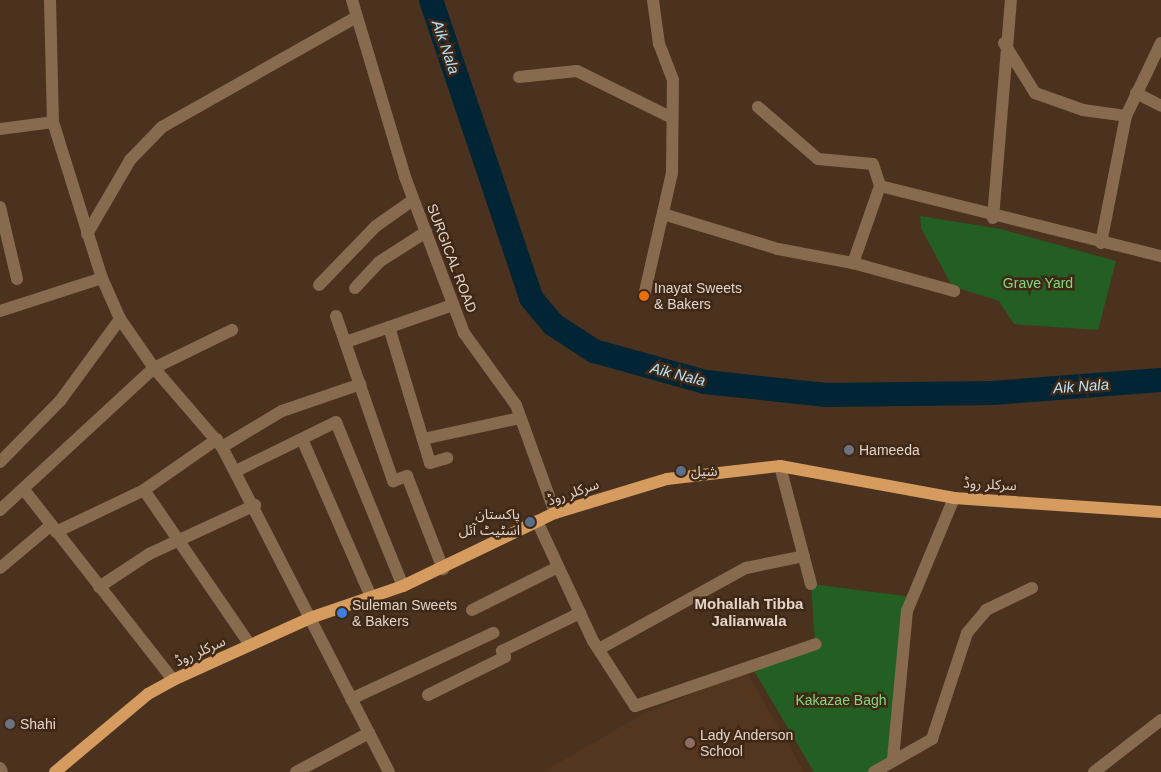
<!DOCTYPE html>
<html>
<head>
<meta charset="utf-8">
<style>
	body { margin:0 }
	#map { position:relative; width:1161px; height:772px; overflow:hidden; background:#4a321f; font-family:Helvetica,"Noto Sans Arabic",sans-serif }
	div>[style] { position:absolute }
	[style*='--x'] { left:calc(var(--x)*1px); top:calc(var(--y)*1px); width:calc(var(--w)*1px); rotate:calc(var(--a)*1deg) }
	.built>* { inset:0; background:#54361e }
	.green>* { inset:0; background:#235e23 }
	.river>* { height:24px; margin:-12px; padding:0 12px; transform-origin:12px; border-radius:12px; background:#012534 }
	.minor>* { height:12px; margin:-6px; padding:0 6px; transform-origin:6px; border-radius:6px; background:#886b4f }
	.major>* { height:12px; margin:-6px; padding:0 6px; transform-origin:6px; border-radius:6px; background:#d69b5f }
	.dots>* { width:14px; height:14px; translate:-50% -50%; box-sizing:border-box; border:2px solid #3f2815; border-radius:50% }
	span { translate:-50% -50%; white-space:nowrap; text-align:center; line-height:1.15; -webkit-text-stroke:5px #3f2815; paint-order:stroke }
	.street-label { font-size:14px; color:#e4d4c9 }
	.park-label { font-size:14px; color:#81d97d }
	.poi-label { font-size:14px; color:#e4d4c9 }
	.left { translate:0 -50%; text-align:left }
	.right { translate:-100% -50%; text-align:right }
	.water-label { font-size:15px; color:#b4e4fd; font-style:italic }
	.neighbourhood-label { font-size:15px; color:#e4d4c9; font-weight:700 }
</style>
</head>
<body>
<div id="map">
	<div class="built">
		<div style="clip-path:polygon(746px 671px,804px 772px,543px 772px,643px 714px)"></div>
	</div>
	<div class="green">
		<div style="clip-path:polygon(920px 216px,1001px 229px,1116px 261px,1098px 330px,1014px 324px,999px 301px,952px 286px,921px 228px)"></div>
		<div style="clip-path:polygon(811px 584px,913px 597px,893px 759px,874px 772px,814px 772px,753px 669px,815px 644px)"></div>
	</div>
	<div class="river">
		<div style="--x:431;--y:0;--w:314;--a:71.4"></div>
		<div style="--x:531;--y:298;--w:35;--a:50"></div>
		<div style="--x:554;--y:325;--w:48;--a:33"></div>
		<div style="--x:594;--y:351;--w:115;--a:15.6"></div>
		<div style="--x:705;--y:382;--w:122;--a:6.1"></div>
		<div style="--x:826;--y:395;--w:166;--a:-0.7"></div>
		<div style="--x:992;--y:393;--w:169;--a:-4.4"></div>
	</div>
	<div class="minor">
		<div style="--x:50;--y:0;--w:122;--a:88.6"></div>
		<div style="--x:53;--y:122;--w:164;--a:72.6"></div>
		<div style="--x:102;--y:278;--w:45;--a:66.3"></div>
		<div style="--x:120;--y:319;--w:60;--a:55.2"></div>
		<div style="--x:154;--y:368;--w:104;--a:49.3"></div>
		<div style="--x:222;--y:447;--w:365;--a:62.8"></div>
		<div style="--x:352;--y:0;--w:185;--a:73.3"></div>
		<div style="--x:405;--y:177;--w:167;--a:69.3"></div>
		<div style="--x:464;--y:333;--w:89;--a:54.2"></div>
		<div style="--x:516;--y:405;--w:115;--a:70.1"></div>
		<div style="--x:1004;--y:43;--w:59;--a:58.2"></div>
		<div style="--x:1035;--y:93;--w:51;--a:19.5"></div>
		<div style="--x:1083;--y:110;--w:43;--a:7.9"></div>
		<div style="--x:519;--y:77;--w:58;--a:-5.9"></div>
		<div style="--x:577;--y:71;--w:106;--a:26.3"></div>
		<div style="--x:1136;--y:93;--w:28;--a:27"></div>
		<div style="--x:758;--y:107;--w:79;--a:40.9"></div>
		<div style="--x:818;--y:159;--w:55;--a:5.2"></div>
		<div style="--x:873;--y:164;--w:23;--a:72"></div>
		<div style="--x:880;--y:186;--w:82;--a:109.3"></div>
		<div style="--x:0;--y:129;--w:53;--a:-7.5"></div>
		<div style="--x:880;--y:186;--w:290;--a:14"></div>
		<div style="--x:0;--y:207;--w:74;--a:76.7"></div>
		<div style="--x:663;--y:214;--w:120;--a:16.9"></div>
		<div style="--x:778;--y:249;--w:76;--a:10.6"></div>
		<div style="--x:853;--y:263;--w:105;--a:15.5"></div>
		<div style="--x:993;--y:218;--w:219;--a:-85.3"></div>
		<div style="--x:87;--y:234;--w:86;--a:-59.8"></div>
		<div style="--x:130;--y:160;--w:46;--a:-45.9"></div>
		<div style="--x:162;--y:127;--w:222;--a:-29.5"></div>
		<div style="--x:1101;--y:243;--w:129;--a:-78.9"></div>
		<div style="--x:1126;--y:116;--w:81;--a:-64.4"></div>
		<div style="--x:319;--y:285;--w:82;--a:-46"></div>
		<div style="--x:376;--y:226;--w:45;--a:-35.1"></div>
		<div style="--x:355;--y:288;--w:35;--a:-47"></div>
		<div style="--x:379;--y:262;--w:56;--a:-32.6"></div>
		<div style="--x:644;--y:296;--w:126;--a:-77.2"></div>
		<div style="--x:672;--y:173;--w:93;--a:-89.4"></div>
		<div style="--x:673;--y:80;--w:39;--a:-111"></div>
		<div style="--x:659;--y:44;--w:44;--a:-97.8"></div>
		<div style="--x:0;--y:311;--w:107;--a:-17.9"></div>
		<div style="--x:336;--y:316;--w:175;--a:70.9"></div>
		<div style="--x:393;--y:481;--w:15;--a:-20"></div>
		<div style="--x:407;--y:476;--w:100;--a:68.8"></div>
		<div style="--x:389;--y:327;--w:142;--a:73.2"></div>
		<div style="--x:430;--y:463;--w:18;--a:-16"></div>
		<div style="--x:346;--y:342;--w:113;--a:-19.1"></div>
		<div style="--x:302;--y:439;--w:175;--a:66.4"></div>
		<div style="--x:423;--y:439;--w:99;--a:-12.2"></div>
		<div style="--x:222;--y:447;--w:70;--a:-31"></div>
		<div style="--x:282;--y:411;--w:83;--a:-18.9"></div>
		<div style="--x:0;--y:462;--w:86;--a:-45.5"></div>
		<div style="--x:60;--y:401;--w:102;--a:-53.8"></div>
		<div style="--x:780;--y:466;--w:122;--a:75.3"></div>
		<div style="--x:236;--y:471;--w:111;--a:-26.1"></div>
		<div style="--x:336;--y:422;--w:177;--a:67.8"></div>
		<div style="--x:144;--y:490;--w:188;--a:55.6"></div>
		<div style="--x:25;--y:491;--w:240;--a:51.9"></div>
		<div style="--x:0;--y:510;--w:209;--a:-42.7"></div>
		<div style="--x:154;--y:368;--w:87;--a:-26"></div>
		<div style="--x:537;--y:521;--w:132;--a:65"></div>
		<div style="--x:593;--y:641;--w:77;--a:57.1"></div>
		<div style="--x:635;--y:706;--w:191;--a:-18.9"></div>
		<div style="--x:56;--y:532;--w:98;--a:-25.5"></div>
		<div style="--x:144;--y:490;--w:89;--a:-34.9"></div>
		<div style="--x:0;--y:568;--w:67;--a:-40.1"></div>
		<div style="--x:99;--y:587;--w:60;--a:-33.4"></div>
		<div style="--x:149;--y:554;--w:117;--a:-24.8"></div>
		<div style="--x:472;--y:610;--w:96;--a:-26.6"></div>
		<div style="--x:599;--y:649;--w:168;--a:-28.9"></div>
		<div style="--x:746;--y:568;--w:59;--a:-11.7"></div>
		<div style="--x:428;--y:695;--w:86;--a:-26.3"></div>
		<div style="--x:505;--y:657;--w:7;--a:-117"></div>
		<div style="--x:502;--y:651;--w:87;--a:-26"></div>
		<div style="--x:351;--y:699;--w:157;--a:-24.9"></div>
		<div style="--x:893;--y:759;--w:149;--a:-84.6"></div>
		<div style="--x:907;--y:611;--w:122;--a:-67.4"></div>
		<div style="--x:0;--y:768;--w:4;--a:63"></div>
		<div style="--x:296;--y:772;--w:83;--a:-28.1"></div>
		<div style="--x:874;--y:772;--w:67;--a:-29.6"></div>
		<div style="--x:932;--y:739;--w:112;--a:-71.7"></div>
		<div style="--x:967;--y:633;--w:30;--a:-50"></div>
		<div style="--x:986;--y:610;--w:51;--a:-25.6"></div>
		<div style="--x:1094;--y:772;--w:85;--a:-37.8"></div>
	</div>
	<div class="major">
		<div style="--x:55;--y:772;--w:121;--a:-40"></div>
		<div style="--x:148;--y:694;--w:29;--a:-29"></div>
		<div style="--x:173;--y:680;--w:150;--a:-24.3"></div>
		<div style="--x:310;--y:618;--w:98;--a:-19"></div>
		<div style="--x:403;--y:586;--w:169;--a:-25.7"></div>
		<div style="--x:555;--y:513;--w:117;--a:-16.9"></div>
		<div style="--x:667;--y:479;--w:114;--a:-6.6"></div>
		<div style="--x:780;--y:466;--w:177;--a:10.4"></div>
		<div style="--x:954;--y:498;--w:207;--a:3.9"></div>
	</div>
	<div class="dots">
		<div style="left:644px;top:296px;background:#e8710a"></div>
		<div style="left:849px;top:450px;background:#6b7280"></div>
		<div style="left:681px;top:471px;background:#5c6f8a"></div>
		<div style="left:530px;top:522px;background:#5c6f8a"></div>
		<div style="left:342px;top:613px;background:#3f7fe0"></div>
		<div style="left:10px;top:724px;background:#6b7280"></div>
		<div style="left:690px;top:743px;background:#8d6e63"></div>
	</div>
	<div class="street-label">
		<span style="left:452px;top:258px;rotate:69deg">SURGICAL ROAD</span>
		<span style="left:990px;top:484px;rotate:3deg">سرکلر روڈ</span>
		<span style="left:573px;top:492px;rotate:-19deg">سرکلر روڈ</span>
		<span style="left:200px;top:651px;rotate:-24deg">سرکلر روڈ</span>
	</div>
	<div class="park-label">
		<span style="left:1038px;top:283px">Grave Yard</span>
		<span style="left:841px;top:700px">Kakazae Bagh</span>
	</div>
	<div class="poi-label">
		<span class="left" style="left:654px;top:296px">Inayat Sweets<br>&amp; Bakers</span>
		<span class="left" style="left:859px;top:450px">Hameeda</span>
		<span class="left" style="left:691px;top:471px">شیل</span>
		<span class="right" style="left:520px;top:522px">پاکستان<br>اسٹیٹ آئل</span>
		<span class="left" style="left:352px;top:613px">Suleman Sweets<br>&amp; Bakers</span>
		<span class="left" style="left:20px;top:724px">Shahi</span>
		<span class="left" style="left:700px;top:743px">Lady Anderson<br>School</span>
	</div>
	<div class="water-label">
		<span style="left:446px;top:47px;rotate:71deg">Aik Nala</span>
		<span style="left:678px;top:374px;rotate:14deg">Aik Nala</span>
		<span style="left:1081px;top:386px;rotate:-4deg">Aik Nala</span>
	</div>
	<div class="neighbourhood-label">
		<span style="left:749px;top:612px">Mohallah Tibba<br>Jalianwala</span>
	</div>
</div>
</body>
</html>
